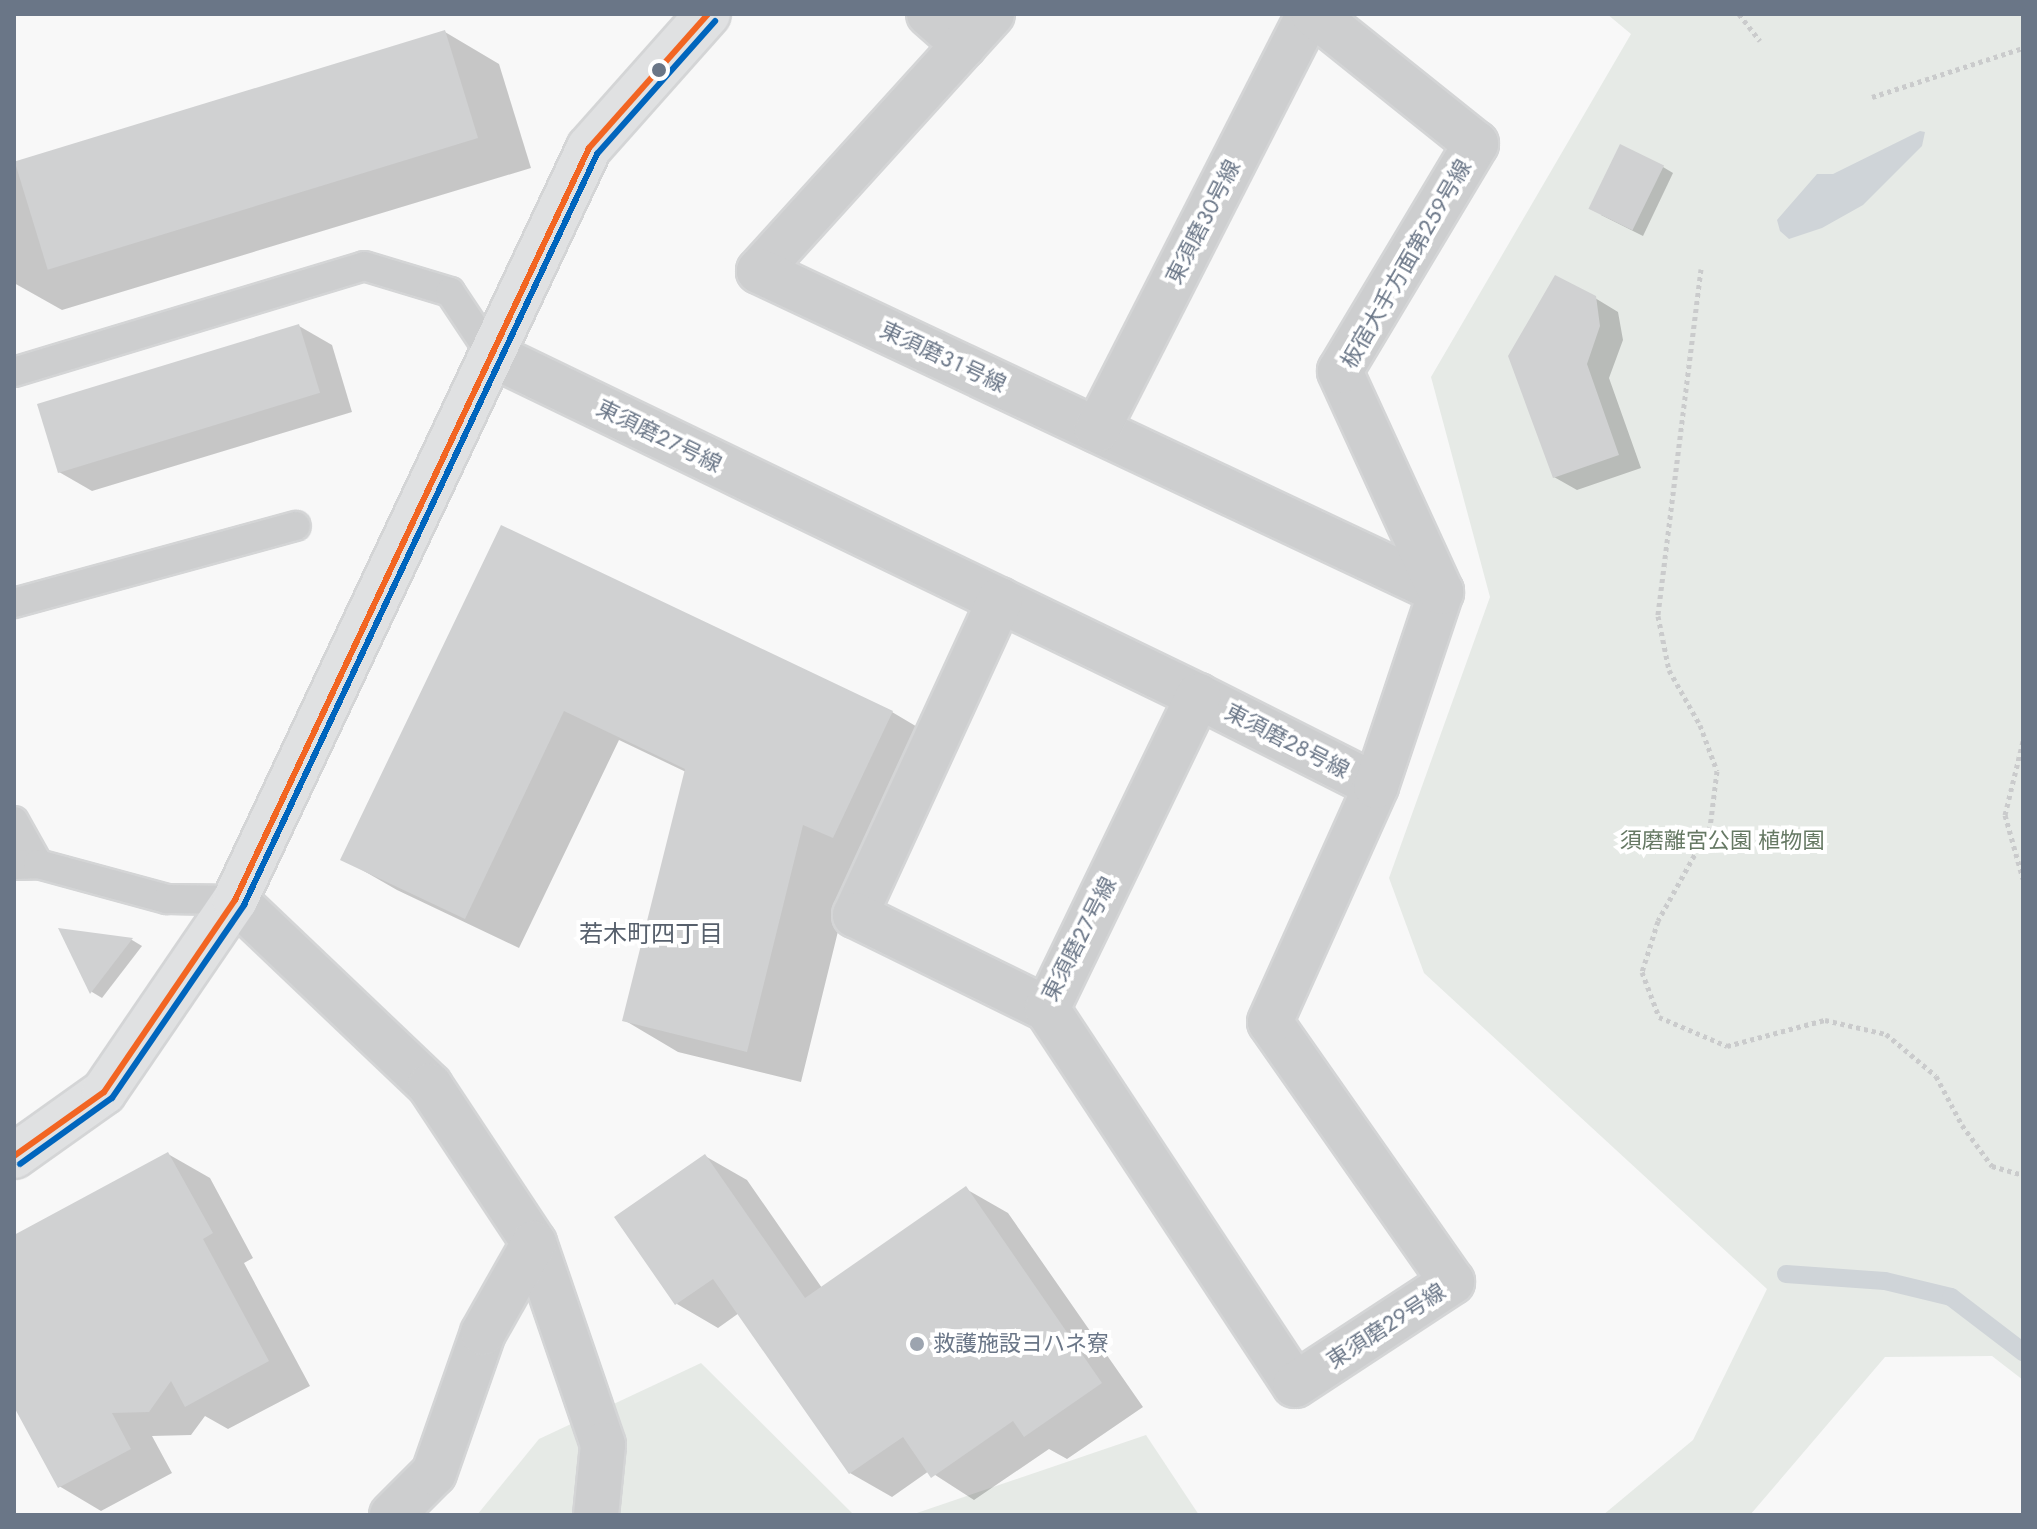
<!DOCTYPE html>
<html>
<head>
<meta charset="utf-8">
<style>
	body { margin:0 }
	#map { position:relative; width:2037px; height:1529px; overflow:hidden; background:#f8f8f8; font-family:Jost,"Noto Sans JP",sans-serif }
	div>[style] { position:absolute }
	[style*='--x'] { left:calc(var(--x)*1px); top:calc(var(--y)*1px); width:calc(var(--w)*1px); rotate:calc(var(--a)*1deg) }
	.green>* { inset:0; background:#e6eae6 }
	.water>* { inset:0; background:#cfd4d8 }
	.shadow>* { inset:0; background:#0003 }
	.stream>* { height:18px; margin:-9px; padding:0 9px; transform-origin:9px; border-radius:9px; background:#cfd4d8 }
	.building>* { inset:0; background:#d0d1d2; transform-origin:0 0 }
	.path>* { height:5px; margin-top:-2.5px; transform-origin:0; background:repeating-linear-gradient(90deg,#cacbcc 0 4px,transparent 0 8px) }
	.roads { filter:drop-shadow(2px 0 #d4d5d6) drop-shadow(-2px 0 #d4d5d6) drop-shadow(0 2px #d4d5d6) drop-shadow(0 -2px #d4d5d6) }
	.lane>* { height:28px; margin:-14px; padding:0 14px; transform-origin:14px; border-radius:14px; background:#cdcecf }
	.street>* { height:44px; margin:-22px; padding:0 22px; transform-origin:22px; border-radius:22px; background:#cdcecf }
	.primary>* { height:44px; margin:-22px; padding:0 22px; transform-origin:22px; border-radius:22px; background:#e0e1e2 }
	.bus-1>* { height:6px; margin:-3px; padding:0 3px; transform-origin:3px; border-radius:3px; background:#f26522 }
	.bus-2>* { height:6px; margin:-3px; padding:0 3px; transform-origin:3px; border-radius:3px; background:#0065bd }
	.dots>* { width:22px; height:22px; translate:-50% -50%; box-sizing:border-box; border:4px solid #fff; border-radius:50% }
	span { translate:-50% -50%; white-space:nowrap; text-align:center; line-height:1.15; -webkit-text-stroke:8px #fff; paint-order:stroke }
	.street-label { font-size:22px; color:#6a7687 }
	.park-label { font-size:22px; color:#667964 }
	.poi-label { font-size:22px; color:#6a7687 }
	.left { translate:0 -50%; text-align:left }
	.neighbourhood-label { font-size:24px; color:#57606c }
	.frame { position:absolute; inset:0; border:16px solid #6a7687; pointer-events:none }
</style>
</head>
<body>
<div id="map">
	<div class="green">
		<div style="clip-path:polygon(1607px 14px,2023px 14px,2023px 1380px,1992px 1356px,1885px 1357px,1750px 1515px,1603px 1515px,1693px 1440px,1767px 1289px,1424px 973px,1389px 878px,1490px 597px,1431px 377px,1631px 34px)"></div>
		<div style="clip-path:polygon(701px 1363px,854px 1515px,477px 1515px,539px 1439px)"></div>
		<div style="clip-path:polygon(1146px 1435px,1199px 1515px,911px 1515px)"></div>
	</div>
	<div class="water">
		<div style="clip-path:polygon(1920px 131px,1925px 132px,1922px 146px,1863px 205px,1822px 228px,1789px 239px,1780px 231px,1777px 220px,1817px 174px,1833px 174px)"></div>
	</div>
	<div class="shadow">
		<div style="clip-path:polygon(445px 32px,499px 64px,531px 168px,62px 310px,14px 283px,14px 163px)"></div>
		<div style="clip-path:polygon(1663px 167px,1673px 173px,1643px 236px,1601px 215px)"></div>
		<div style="clip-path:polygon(1595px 298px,1618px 312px,1623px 340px,1609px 378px,1641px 468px,1577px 490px,1554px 477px)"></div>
		<div style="clip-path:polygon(299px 326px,332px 345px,352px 412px,92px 491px,59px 472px)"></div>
		<div style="clip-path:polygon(502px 527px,892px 712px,946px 744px,887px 868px,857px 854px,801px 1082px,678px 1052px,624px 1020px,686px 772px,619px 740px,519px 948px,397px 890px,343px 859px)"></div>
		<div style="clip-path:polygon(62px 931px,132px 940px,142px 946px,102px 998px,92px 992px)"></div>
		<div style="clip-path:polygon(168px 1154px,210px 1178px,253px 1258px,244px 1263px,310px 1386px,228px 1429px,205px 1416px,191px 1435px,152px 1436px,172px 1473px,101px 1511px,59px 1486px,14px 1403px,14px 1237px)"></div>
		<div style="clip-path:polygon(705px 1156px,747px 1180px,822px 1288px,966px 1189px,1008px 1213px,1143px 1407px,1067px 1459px,1049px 1449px,974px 1500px,929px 1471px,892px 1497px,850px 1473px,739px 1313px,718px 1328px,677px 1304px)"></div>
	</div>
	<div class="stream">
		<div style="--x:1786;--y:1274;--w:99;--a:4"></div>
		<div style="--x:1885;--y:1281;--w:68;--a:13.6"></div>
		<div style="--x:1951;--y:1297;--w:91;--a:37.4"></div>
	</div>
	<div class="building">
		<div style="left:445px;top:30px;width:113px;height:450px;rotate:73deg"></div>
		<div style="left:1620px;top:144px;width:49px;height:72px;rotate:26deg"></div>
		<div style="clip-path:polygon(1555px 275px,1596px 296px,1600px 326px,1587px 364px,1619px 455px,1553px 478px,1508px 356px)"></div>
		<div style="left:299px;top:324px;width:72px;height:274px;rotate:73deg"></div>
		<div style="clip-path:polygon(501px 525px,893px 711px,833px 838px,803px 825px,747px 1052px,622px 1021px,685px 769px,564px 711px,465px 919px,340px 860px)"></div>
		<div style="clip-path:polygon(58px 928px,133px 938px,90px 994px)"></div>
		<div style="clip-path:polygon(168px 1152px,213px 1233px,203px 1239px,269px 1361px,185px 1407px,171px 1381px,149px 1412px,112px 1413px,131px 1449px,58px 1488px,14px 1407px,14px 1235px)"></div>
		<div style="clip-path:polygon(705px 1154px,805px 1298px,966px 1186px,1102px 1383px,1024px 1437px,1013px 1421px,931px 1478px,903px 1437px,849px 1474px,713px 1279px,675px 1305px,614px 1217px)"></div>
	</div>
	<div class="path">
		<div style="--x:1739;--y:14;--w:34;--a:52"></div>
		<div style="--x:1872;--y:97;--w:159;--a:-18"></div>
		<div style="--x:1701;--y:269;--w:350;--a:97.1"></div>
		<div style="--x:1658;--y:616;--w:55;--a:78.5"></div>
		<div style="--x:1669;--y:670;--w:63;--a:60.6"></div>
		<div style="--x:1700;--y:725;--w:49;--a:69.7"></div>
		<div style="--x:1717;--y:771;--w:56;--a:97.1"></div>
		<div style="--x:1710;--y:827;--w:107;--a:119"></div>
		<div style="--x:1658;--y:921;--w:53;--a:107.4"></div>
		<div style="--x:1642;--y:972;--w:48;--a:69.3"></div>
		<div style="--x:1659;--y:1017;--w:74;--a:23.1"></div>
		<div style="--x:1727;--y:1046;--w:101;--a:-14.9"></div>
		<div style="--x:1825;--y:1020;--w:63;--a:12.9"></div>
		<div style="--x:1886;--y:1034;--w:65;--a:40"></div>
		<div style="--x:1936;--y:1076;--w:55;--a:62"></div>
		<div style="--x:1962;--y:1125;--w:51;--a:53.8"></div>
		<div style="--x:1992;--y:1166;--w:32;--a:16"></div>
		<div style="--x:2023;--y:741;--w:76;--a:103.7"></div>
		<div style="--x:2005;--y:815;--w:66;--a:74.3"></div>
	</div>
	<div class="roads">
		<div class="lane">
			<div style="--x:14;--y:372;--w:366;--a:-16.8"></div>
			<div style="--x:364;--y:266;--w:90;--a:16.8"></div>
			<div style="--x:450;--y:292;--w:76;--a:56.3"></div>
			<div style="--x:14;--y:603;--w:292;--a:-15.3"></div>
			<div style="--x:14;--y:821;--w:49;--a:60.8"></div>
			<div style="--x:14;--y:865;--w:24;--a:-2"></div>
			<div style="--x:38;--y:864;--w:134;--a:15.2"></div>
			<div style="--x:167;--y:899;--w:68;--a:0.8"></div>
		</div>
		<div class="street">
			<div style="--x:929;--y:14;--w:47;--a:41.5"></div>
			<div style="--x:992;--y:14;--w:347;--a:132.2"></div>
			<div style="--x:759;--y:271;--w:754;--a:25.21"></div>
			<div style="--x:492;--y:355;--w:784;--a:25.78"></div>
			<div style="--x:1198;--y:696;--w:199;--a:26.8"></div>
			<div style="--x:1097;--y:430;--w:467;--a:-63"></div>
			<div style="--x:1000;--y:600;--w:347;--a:114.7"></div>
			<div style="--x:855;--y:915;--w:214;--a:26.1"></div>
			<div style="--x:1047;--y:1009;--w:348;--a:-64.2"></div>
			<div style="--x:235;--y:900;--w:269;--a:43.6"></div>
			<div style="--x:430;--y:1086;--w:188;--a:56.5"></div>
			<div style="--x:534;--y:1243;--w:213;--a:71.1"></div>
			<div style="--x:603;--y:1445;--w:70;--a:95.7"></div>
			<div style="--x:1047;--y:1009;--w:450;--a:56.6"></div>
			<div style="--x:1295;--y:1385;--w:188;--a:-33.3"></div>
			<div style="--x:1452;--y:1282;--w:317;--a:-125"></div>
			<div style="--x:1270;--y:1022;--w:259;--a:-65.8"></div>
			<div style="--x:1376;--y:786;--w:205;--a:-71.5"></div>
			<div style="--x:1441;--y:592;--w:243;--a:-114.6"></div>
			<div style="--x:1340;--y:371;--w:265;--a:-59.1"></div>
			<div style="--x:1476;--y:144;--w:208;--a:-141.3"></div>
			<div style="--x:392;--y:1515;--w:59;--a:-45"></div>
			<div style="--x:434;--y:1473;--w:148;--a:-70.7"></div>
			<div style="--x:483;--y:1333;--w:103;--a:-60.5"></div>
		</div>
		<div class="primary">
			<div style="--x:14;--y:1156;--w:110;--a:-35.4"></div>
			<div style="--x:104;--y:1092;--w:232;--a:-55.7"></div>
			<div style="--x:235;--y:900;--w:831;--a:-64.79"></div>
			<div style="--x:589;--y:148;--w:179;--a:-48.4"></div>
		</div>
	</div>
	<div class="bus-1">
		<div style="--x:14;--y:1156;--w:110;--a:-35.4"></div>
		<div style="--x:104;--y:1092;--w:232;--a:-55.7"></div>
		<div style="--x:235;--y:900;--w:831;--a:-64.79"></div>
		<div style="--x:589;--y:148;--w:179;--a:-48.4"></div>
	</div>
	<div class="bus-2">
		<div style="--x:20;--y:1164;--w:113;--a:-35.7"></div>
		<div style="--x:112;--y:1098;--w:234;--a:-55.6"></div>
		<div style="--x:244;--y:905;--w:830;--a:-64.82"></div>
		<div style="--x:597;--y:154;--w:178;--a:-48.4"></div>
	</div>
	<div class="dots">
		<div style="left:659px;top:70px;background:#6a7687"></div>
		<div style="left:917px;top:1344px;background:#9ca4af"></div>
	</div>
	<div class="street-label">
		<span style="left:1203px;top:222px;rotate:-63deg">東須磨３０号線</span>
		<span style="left:1406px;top:264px;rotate:-60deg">板宿大手方面第２５９号線</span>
		<span style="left:943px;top:357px;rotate:25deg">東須磨３１号線</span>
		<span style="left:659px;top:436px;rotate:26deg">東須磨２７号線</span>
		<span style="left:1287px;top:741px;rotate:27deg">東須磨２８号線</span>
		<span style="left:1079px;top:939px;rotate:-63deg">東須磨２７号線</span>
		<span style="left:1386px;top:1326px;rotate:-33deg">東須磨２９号線</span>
	</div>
	<div class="park-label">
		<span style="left:1722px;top:841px">須磨離宮公園 植物園</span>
	</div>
	<div class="poi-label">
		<span class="left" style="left:933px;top:1344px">救護施設ヨハネ寮</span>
	</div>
	<div class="neighbourhood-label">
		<span style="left:651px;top:934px">若木町四丁目</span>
	</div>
	<div class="frame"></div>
</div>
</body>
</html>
